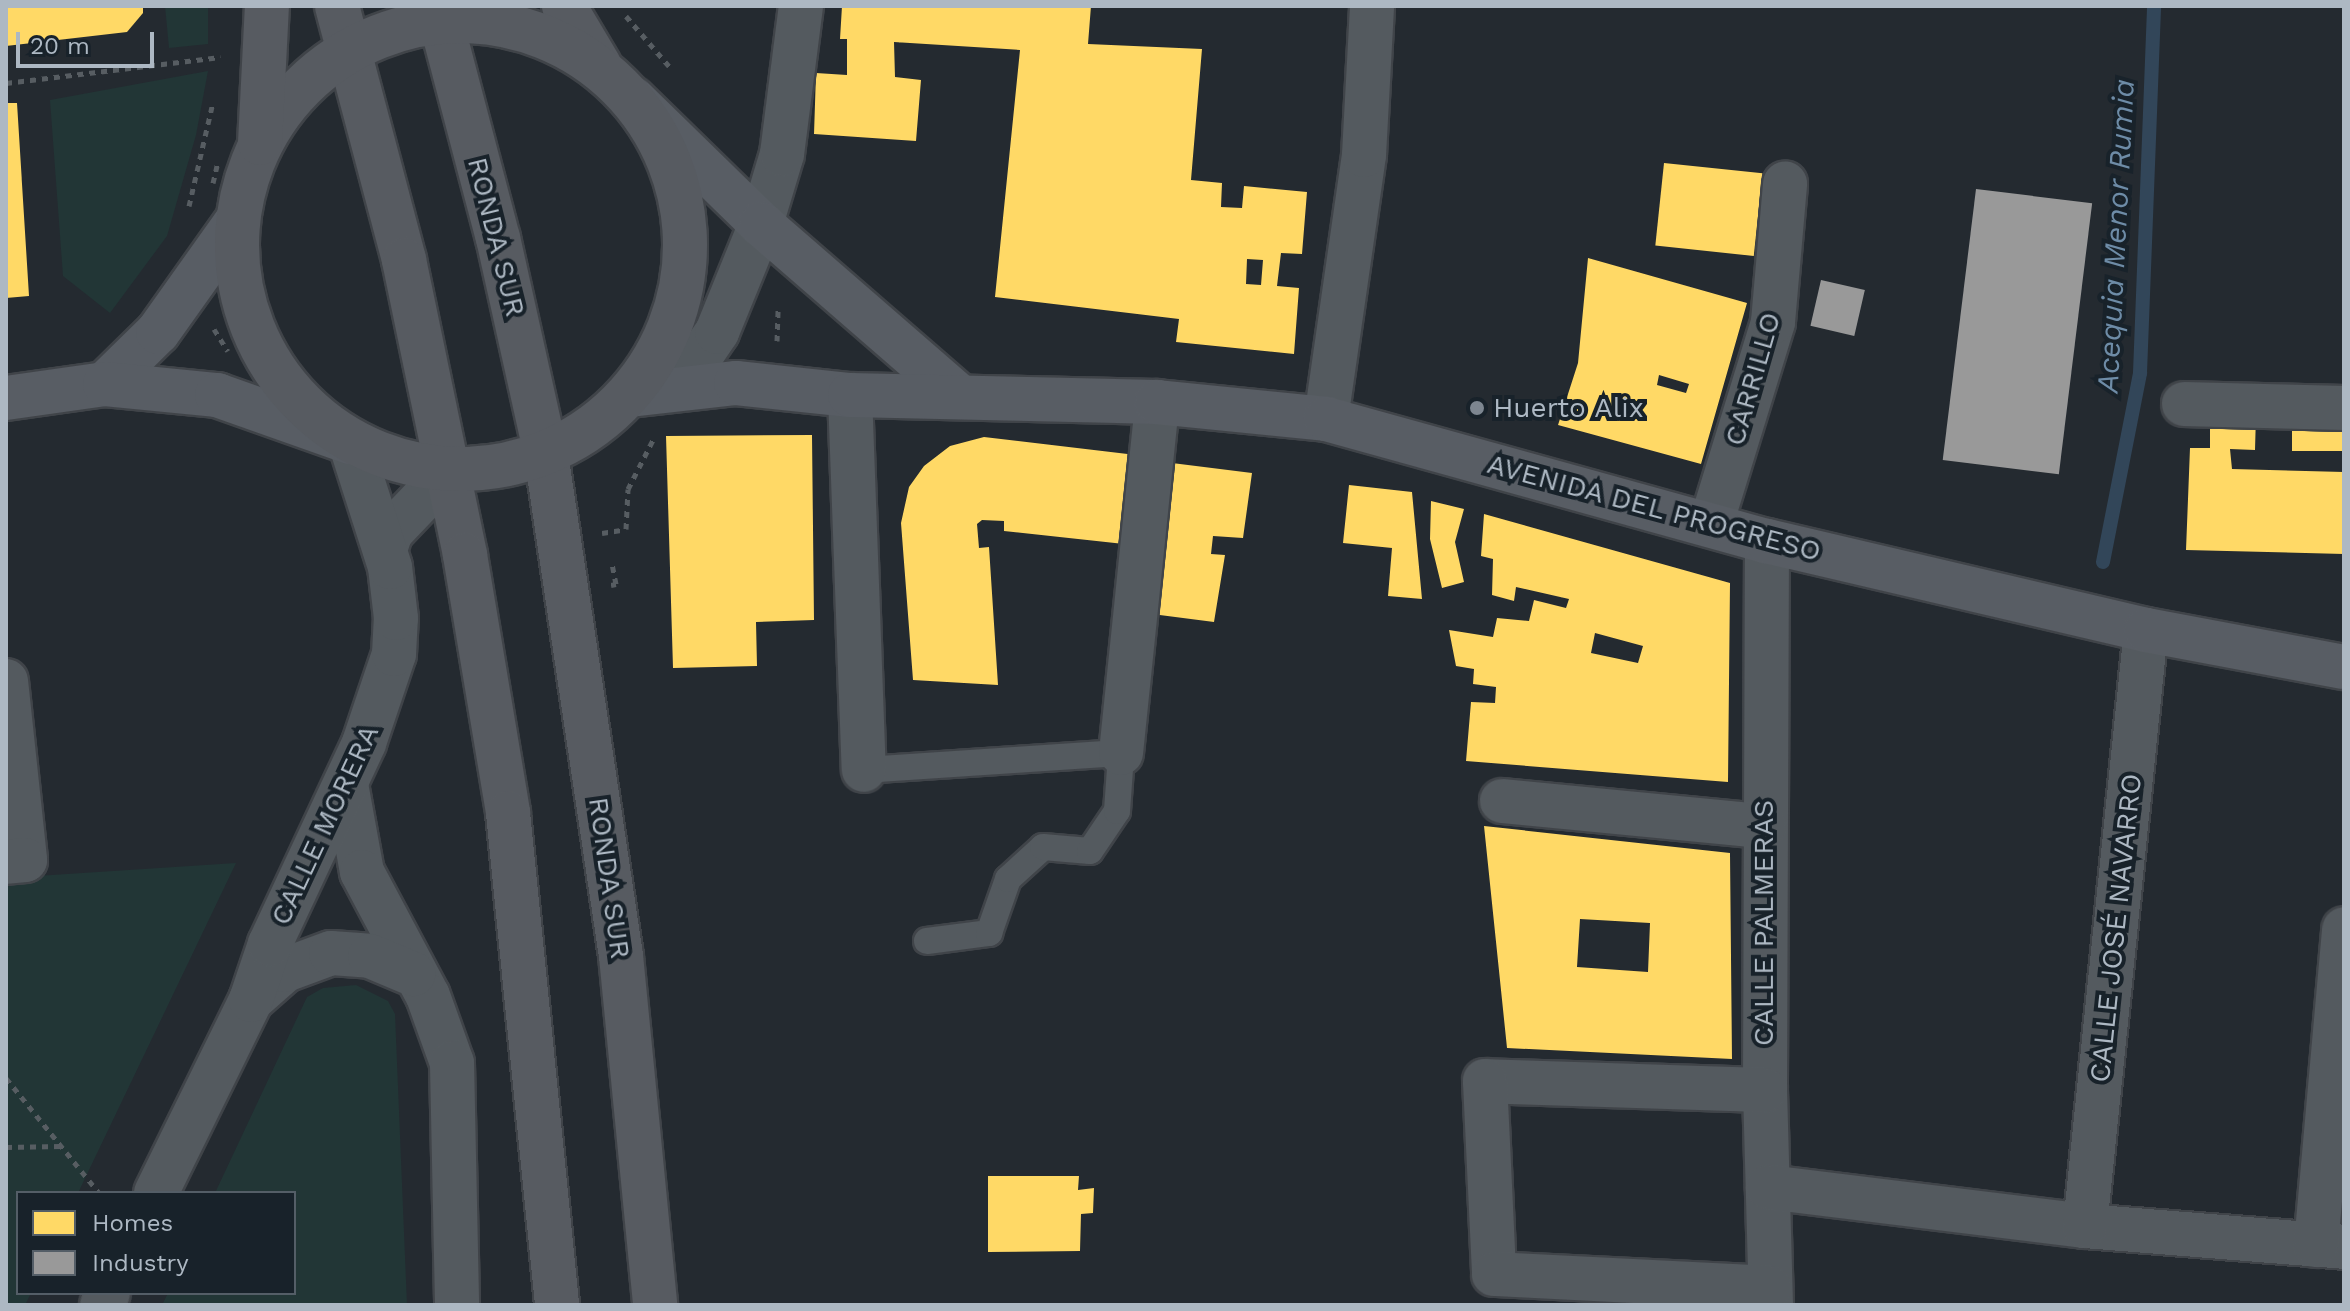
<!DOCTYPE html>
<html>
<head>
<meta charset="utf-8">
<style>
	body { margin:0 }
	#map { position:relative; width:2350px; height:1311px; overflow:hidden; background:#242a30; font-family:"Work Sans",sans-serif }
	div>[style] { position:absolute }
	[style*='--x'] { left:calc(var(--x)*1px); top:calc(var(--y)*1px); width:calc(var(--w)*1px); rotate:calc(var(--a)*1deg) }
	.green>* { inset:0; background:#223636 }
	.homes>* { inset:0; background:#ffd966; transform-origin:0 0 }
	.industry>* { inset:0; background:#999; transform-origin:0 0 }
	.stream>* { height:14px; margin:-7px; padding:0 7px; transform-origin:7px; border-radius:7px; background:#324659 }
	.path>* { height:5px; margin-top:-2.5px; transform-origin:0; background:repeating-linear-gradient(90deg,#575d62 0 6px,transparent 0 12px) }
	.roads { filter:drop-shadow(2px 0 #404449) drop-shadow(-2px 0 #404449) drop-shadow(0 2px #404449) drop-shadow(0 -2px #404449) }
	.service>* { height:26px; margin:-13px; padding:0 13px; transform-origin:13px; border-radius:13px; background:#545a5f }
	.minor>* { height:44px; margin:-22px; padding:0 22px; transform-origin:22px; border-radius:22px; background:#545a5f }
	.secondary>* { height:44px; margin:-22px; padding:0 22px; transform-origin:22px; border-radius:22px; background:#585d64 }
	.primary>* { height:44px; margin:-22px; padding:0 22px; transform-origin:22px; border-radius:22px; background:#575b61 }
	.primary>.ring { margin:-22px; padding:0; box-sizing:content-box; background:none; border:44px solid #575b61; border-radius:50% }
	.dots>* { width:22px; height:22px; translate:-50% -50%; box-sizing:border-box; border:4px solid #18222a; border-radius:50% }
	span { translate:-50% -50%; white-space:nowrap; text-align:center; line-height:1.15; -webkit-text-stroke:8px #18222a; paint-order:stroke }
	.street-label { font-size:28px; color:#adb8c3 }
	.poi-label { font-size:28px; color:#adb8c3 }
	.left { translate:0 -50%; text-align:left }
	.water-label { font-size:30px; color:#6e8ca7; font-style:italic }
	.frame { position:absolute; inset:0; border:8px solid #adb8c3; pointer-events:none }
	.legend { position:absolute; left:16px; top:1191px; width:280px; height:104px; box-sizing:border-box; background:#18222a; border:2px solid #545e67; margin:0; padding:10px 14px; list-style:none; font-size:24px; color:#adb8c3 }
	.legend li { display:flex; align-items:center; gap:16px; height:40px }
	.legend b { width:40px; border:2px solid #545e67 }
	.scale { position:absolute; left:16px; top:32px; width:138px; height:36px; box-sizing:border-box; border:4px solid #adb8c3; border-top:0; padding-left:10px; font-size:24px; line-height:28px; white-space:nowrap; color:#adb8c3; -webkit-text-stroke:6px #18222a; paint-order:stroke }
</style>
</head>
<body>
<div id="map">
	<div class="green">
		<div style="clip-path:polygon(165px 6px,208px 6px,208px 44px,169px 48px)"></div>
		<div style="clip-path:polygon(208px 71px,196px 135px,167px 236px,110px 313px,63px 276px,50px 100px)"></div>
		<div style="clip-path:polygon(236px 863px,78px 1193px,18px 1193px,18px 1293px,31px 1293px,25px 1305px,6px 1305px,6px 878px)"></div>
		<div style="clip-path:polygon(356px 985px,388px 1001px,395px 1014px,407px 1305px,162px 1305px,168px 1293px,294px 1293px,294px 1193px,215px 1193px,307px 997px,323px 988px)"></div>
	</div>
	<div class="homes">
		<div style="clip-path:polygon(6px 6px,143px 6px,143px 13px,127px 32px,6px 46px)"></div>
		<div style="clip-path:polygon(evenodd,842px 6px,1091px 6px,1088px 44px,1202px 49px,1191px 180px,1222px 183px,1221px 207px,1242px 208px,1244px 186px,1307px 192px,1302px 254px,1281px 253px,1277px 286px,1299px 288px,1294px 354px,1176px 342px,1179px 319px,995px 297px,1020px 50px,894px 42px,895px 77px,921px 80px,916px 141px,814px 134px,816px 73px,847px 75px,847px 39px,840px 39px,842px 6px,1247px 259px,1263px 260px,1261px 285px,1246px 284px,1247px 259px)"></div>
		<div style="clip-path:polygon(6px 103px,17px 103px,29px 296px,6px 298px)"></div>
		<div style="left:1664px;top:163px;width:99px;height:83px;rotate:6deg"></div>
		<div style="clip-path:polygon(evenodd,1588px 258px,1747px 303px,1701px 464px,1558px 425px,1578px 363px,1588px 258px,1659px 375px,1689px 384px,1686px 393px,1657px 385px,1659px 375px)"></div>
		<div style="clip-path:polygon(2210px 414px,2256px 415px,2255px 450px,2230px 449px,2232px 469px,2344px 472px,2344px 554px,2186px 550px,2190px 448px,2210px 448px)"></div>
		<div style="left:2292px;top:415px;width:52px;height:36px"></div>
		<div style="clip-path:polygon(812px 435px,814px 620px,756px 622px,757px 666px,673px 668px,666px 436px)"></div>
		<div style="clip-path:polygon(984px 437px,1136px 455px,1124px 544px,1004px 531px,1004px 521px,982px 520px,977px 524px,979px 548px,989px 547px,998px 685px,913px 680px,901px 523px,909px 487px,924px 466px,950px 446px)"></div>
		<div style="clip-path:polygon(1172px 463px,1252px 473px,1243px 538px,1213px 536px,1211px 554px,1225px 555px,1214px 622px,1152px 614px)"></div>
		<div style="clip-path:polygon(1349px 485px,1412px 492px,1422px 599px,1388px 596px,1392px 548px,1343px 543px)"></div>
		<div style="clip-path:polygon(1431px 501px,1464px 509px,1455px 542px,1464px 582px,1442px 588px,1430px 539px)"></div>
		<div style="clip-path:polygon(evenodd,1484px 514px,1730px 583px,1728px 782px,1466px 761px,1471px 702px,1495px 703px,1496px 687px,1473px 684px,1474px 669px,1456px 666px,1449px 630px,1493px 637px,1497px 618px,1529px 621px,1534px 600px,1566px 608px,1569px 599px,1516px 587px,1514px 601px,1492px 595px,1493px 559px,1481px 556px,1484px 514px,1595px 633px,1643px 646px,1638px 663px,1591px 653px,1595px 633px)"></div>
		<div style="clip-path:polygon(evenodd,1484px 826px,1730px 853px,1732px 1059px,1507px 1048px,1484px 826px,1580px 919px,1650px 923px,1648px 972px,1577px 967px,1580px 919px)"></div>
		<div style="clip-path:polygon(988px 1176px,1079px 1176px,1078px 1190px,1094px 1188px,1093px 1213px,1081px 1214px,1080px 1251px,988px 1252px)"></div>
	</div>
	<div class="industry">
		<div style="left:1976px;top:189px;width:117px;height:273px;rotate:7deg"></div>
		<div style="left:1821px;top:280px;width:45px;height:47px;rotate:13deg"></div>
	</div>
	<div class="stream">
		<div style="--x:2103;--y:562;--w:193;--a:-78.9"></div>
		<div style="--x:2140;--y:373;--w:367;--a:-87.8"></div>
	</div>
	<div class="path">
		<div style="--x:626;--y:16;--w:66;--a:49.3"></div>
		<div style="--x:6;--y:83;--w:216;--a:-6.9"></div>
		<div style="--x:213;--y:183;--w:22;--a:-77"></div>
		<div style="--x:189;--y:206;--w:107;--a:-77"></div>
		<div style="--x:214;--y:329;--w:26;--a:58"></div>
		<div style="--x:777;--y:341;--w:34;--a:-88"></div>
		<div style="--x:602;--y:533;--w:24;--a:-9"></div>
		<div style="--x:626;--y:529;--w:40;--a:-87.1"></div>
		<div style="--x:628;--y:489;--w:57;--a:-63"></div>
		<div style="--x:611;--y:585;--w:5;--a:-11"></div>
		<div style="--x:616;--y:584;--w:20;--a:-101"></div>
		<div style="--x:6;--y:1078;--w:148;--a:51"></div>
		<div style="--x:6;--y:1147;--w:55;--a:-1"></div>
	</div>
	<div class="roads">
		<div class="service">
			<div style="--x:864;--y:770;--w:258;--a:-3.8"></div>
			<div style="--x:927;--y:941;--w:63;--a:-7.4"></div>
			<div style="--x:989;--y:933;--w:57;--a:-70.6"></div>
			<div style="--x:1008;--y:879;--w:47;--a:-42.4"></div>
			<div style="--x:1043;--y:847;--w:47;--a:4.9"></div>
			<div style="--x:1090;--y:851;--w:48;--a:-56"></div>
			<div style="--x:1117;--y:811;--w:70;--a:-85.9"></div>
		</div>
		<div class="minor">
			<div style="--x:671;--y:386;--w:22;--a:-36"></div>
			<div style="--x:689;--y:373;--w:50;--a:-55.7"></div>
			<div style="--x:717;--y:332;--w:117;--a:-67.8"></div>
			<div style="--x:761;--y:224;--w:73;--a:-73.3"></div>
			<div style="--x:782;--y:154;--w:149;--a:-82.7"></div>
			<div style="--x:850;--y:395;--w:375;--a:87.9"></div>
			<div style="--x:2184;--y:404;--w:160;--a:1.4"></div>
			<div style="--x:1326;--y:419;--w:267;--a:-81.8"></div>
			<div style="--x:1364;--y:155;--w:149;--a:-86.9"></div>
			<div style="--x:1711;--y:524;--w:211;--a:-72.9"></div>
			<div style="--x:1773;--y:322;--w:139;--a:-85"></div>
			<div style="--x:1767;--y:541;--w:549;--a:90.21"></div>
			<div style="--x:1765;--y:1090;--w:215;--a:88.4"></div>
			<div style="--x:385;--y:550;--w:19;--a:-72"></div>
			<div style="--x:391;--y:532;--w:86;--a:-46.4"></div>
			<div style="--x:6;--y:681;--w:180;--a:83.9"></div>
			<div style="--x:25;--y:860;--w:19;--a:174"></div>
			<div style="--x:1121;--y:753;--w:353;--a:-84.1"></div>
			<div style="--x:346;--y:784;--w:89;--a:79.7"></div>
			<div style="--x:362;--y:872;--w:140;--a:62"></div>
			<div style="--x:428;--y:996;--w:71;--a:70.3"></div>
			<div style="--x:452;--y:1063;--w:242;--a:88.8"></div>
			<div style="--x:1502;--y:801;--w:263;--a:5.5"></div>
			<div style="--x:251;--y:1000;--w:45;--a:-41.4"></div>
			<div style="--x:285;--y:970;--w:49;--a:-20.3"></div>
			<div style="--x:331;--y:953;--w:39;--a:4"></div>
			<div style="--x:370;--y:956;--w:47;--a:22.7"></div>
			<div style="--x:1765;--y:1090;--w:280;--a:-178.2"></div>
			<div style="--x:1485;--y:1081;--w:193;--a:87.3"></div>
			<div style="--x:1494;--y:1274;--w:276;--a:2.9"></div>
			<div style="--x:1768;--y:1187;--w:319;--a:7"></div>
			<div style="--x:2085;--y:1226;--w:260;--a:4.6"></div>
			<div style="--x:156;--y:1193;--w:215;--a:-63.8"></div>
			<div style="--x:251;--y:1000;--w:59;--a:-71.3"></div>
			<div style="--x:270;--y:944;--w:222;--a:-64.9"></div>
			<div style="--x:364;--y:743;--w:94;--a:-71.4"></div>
			<div style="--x:394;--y:654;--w:36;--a:-87"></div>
			<div style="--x:396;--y:618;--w:51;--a:-96.7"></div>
			<div style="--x:390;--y:567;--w:131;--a:-107.7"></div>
			<div style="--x:2085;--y:1226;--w:599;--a:-84.16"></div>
			<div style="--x:2316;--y:1245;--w:317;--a:-84.9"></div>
			<div style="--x:102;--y:1305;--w:13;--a:-63"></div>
		</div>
		<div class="secondary">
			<div style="--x:633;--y:99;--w:179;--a:44.3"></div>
			<div style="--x:761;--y:224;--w:261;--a:41"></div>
			<div style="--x:105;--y:384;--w:74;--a:-44.5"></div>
			<div style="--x:158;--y:332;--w:136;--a:-54.6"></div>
			<div style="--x:630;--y:395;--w:107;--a:-6.5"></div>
			<div style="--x:736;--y:383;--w:115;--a:6"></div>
			<div style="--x:850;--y:395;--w:307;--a:1.3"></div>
			<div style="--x:1157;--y:402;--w:170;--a:5.7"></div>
			<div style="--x:1326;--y:419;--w:458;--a:15.5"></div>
			<div style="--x:1767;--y:541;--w:389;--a:13.2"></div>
			<div style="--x:2146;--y:630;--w:201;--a:10.6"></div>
			<div style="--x:6;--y:398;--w:100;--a:-8"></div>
			<div style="--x:105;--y:384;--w:113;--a:5.6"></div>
			<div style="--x:217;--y:395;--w:141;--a:19.5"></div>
		</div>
		<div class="primary">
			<div style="--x:337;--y:6;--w:263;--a:75.2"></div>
			<div style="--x:404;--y:260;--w:301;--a:78.3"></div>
			<div style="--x:465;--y:555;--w:262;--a:80.5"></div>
			<div style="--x:508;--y:813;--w:494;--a:84.3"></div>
			<div style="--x:437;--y:6;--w:240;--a:75.3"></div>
			<div style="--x:498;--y:238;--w:221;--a:77.5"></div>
			<div style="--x:546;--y:454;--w:508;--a:81.5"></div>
			<div style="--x:621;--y:956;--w:351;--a:84.4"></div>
			<div style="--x:564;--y:6;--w:69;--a:59.3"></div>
			<div class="ring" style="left:237px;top:21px;width:404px;height:404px"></div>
			<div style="--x:260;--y:143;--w:137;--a:-87.1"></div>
		</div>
	</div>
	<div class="dots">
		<div style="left:1477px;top:408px;background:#7d8690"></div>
	</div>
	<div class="street-label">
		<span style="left:496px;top:237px;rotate:76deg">RONDA SUR</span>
		<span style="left:1753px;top:379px;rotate:-74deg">CARRILLO</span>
		<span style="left:1654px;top:508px;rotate:15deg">AVENIDA DEL PROGRESO</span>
		<span style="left:325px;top:825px;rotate:-65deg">CALLE MORERA</span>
		<span style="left:609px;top:878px;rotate:82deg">RONDA SUR</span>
		<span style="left:1764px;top:923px;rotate:-90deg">CALLE PALMERAS</span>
		<span style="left:2116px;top:928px;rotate:-84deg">CALLE JOSÉ NAVARRO</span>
	</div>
	<div class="poi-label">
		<span class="left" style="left:1493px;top:408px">Huerto Alix</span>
	</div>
	<div class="water-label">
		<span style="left:2116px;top:236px;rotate:-87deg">Acequia Menor Rumia</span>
	</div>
	<div class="frame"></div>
	<ul class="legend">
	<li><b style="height:22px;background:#ffd966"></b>Homes</li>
	<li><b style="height:22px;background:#999"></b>Industry</li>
	</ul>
	<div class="scale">20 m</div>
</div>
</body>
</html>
